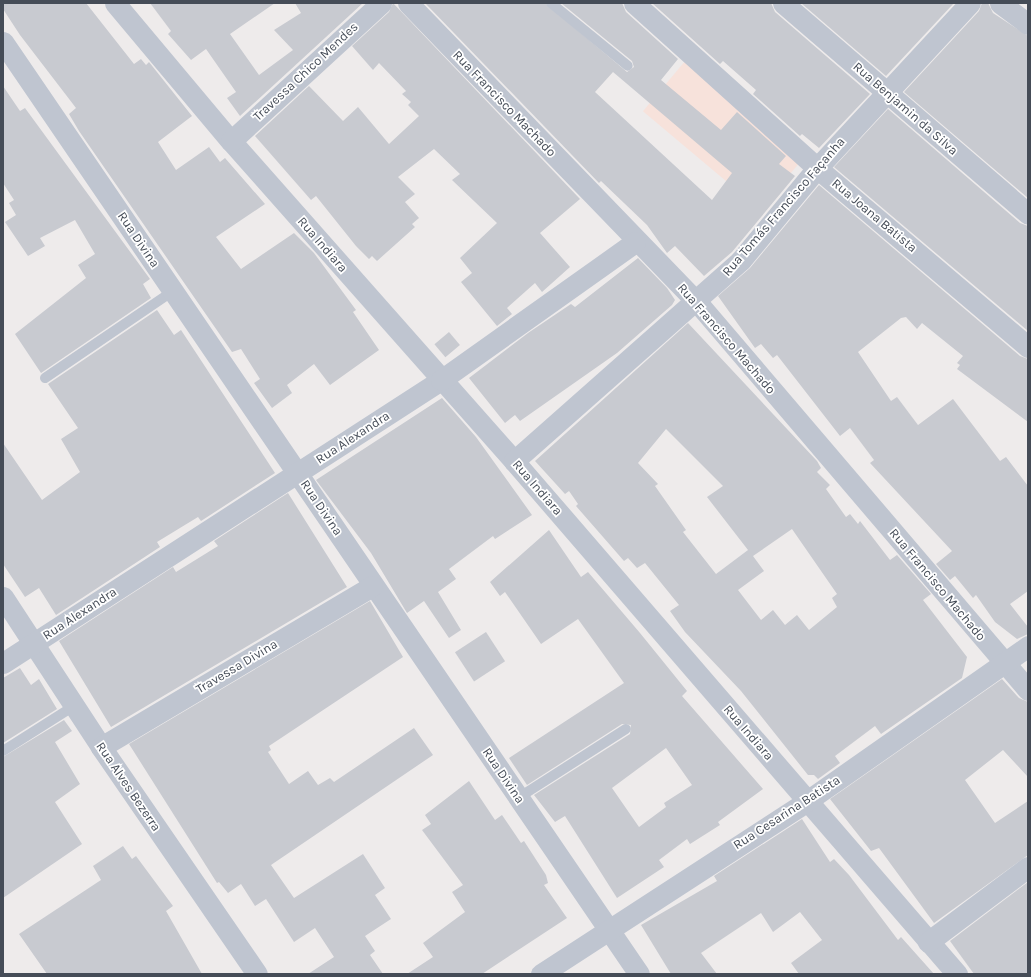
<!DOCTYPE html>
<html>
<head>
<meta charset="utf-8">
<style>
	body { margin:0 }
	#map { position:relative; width:1031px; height:977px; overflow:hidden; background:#eeebeb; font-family:Karla,sans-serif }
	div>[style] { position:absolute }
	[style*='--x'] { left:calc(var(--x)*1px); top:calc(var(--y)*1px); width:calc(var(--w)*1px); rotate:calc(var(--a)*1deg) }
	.medical>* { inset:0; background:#f7e2db; transform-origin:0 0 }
	.building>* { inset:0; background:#c8cad0; transform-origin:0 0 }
	.lane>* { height:10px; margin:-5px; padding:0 5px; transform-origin:5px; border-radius:5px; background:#bfc5d0 }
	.street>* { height:21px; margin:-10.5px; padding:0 10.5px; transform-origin:10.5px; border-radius:10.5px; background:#bfc5d0 }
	span { translate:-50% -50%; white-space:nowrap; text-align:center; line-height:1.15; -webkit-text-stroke:3.5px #fff; paint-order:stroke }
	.street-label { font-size:13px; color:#454c57 }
	.frame { position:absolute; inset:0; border:4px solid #454c57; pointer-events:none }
</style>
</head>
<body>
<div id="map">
	<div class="medical">
		<div style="left:686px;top:60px;width:153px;height:67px;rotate:40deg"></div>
	</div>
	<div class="building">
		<div style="clip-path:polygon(3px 3px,86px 3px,134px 64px,141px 59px,146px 65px,149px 62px,192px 116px,158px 142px,176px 170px,209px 147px,220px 162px,225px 158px,265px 204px,216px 237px,241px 269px,294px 233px,314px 253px,356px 310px,353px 312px,379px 350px,330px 385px,314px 364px,287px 385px,292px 393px,272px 408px,254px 383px,260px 379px,241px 349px,232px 352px,79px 131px,69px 114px,76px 108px,20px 35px,3px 9px)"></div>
		<div style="clip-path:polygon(150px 3px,275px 3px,230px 34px,259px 75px,293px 50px,274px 30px,301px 13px,295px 3px,363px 3px,240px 116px,227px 98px,236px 92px,206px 49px,191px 60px,168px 34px,171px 31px)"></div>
		<div style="clip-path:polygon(393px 3px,580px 199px,540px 233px,570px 267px,542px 292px,535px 283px,507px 308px,512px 314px,497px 326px,461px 282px,472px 273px,460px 258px,497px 223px,452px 180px,460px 174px,434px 149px,398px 177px,415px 194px,405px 202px,419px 218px,412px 224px,415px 227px,377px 261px,372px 256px,369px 259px,356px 246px,316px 196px,311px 200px,255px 136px,309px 86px,343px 121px,358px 107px,389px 144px,419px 116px,408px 105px,411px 102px,402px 94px,406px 91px,379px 63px,373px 70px,352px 46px,389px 12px)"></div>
		<div style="clip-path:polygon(evenodd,425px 3px,545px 3px,627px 72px,634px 67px,632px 61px,561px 3px,622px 3px,626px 12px,678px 59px,661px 80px,721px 130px,737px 112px,786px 156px,779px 164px,795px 176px,732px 252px,704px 276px,675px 246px,667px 253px,647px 225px,601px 181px,599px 183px,425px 3px,613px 72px,732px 173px,712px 200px,595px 92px,613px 72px)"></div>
		<div style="clip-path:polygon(652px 3px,771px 3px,775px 12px,870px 94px,819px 148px,802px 134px,800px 136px,753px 94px,756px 90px,723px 61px,720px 64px)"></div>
		<div style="clip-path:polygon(801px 3px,954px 3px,886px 76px)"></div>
		<div style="clip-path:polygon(982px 3px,988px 3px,993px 13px,1028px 36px,1028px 198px,904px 92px,979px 11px)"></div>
		<div style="clip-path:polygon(3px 86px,20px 111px,25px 108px,150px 279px,143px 284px,151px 298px,41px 373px,15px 334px,86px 278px,78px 265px,95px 254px,75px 220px,40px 238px,45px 246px,28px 256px,5px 222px,16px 215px,9px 203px,14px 200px,3px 183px)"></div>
		<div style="clip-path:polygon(888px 109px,1020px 223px,1028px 226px,1028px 331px,834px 167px)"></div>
		<div style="clip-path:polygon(819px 185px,1020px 356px,1028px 359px,1028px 422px,957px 369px,960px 365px,957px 363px,963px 356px,922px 323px,917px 329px,906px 317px,901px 318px,858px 352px,891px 401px,897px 397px,918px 425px,953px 399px,1000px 461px,1006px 457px,1028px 486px,1028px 591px,1010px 604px,1028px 627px,1028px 634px,1017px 639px,995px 622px,976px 595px,973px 598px,955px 576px,950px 580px,936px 564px,952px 551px,870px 463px,874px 460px,850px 428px,840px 436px,777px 355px,773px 358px,761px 344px,755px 348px,718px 296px,750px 268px)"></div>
		<div style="clip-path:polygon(638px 258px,667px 288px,675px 300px,672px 305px,617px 353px,520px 421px,515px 415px,505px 423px,469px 378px,528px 333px,571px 304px,575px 307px)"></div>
		<div style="clip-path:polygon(157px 310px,174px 335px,181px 330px,275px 473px,201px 521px,198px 517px,157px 542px,160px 547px,56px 615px,39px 588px,25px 597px,3px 564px,3px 443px,42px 500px,80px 472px,61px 439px,78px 428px,48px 384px)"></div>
		<div style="clip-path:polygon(evenodd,688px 323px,817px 461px,821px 468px,817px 472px,830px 485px,826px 489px,846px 517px,850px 514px,858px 524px,860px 521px,890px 560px,897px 555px,931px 594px,923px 600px,967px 657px,962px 678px,881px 734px,875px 726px,835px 756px,840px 763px,818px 779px,814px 775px,808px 775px,741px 691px,685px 632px,670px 611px,679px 605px,645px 563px,637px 568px,628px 558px,624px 561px,576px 506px,578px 504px,569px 491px,565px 494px,535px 461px,688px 323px,666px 429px,723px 486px,707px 497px,748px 550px,716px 574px,683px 532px,686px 530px,655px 486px,658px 484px,638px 463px,666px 429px,688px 323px,792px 529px,837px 594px,832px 598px,837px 607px,809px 630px,797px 615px,785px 625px,773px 610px,761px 620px,738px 590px,764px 571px,753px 556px,792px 529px)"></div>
		<div style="left:449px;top:332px;width:17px;height:19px;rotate:50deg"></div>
		<div style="clip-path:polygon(442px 398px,476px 437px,532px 515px,495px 539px,493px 536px,449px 569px,456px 579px,438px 592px,461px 630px,449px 638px,424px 601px,407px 613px,371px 553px,316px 480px)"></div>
		<div style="clip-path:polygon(288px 493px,347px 587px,111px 727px,59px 641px,173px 567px,176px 572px,218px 546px,214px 541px)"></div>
		<div style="clip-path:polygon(evenodd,549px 530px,581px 577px,588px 572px,640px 633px,687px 691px,682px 696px,763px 789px,718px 822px,720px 825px,690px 844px,687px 839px,659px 860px,664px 867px,617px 898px,565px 816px,555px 822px,534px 795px,630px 734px,631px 725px,622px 724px,527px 785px,509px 758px,624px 683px,578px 619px,541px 644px,505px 592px,500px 596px,490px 582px,549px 530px,666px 748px,692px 785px,664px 803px,666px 807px,639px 827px,612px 788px,666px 748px)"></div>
		<div style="clip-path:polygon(370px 601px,403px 657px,269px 746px,271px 750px,268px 752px,289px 784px,308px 771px,318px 785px,330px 778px,334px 782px,414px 728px,433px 755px,271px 865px,294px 898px,363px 854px,385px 888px,375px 895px,391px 919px,365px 936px,375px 951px,370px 955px,383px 974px,308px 974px,334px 957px,315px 928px,294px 942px,266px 899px,255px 906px,241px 884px,228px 893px,219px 882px,217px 883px,129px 744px)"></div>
		<div style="left:486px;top:632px;width:35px;height:37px;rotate:57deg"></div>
		<div style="clip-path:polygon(20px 668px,31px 685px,39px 679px,57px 709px,3px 743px,3px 678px)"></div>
		<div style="clip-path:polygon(1002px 679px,1019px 698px,1028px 702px,1028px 777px,1003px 750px,965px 780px,995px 823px,1028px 801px,1028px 855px,934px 923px,879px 848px,871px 851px,830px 799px)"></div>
		<div style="clip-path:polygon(64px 720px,72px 731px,55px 742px,80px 784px,55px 802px,82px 844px,3px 898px,3px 757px)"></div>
		<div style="clip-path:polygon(469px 781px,495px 820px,502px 815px,521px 843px,524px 841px,546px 875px,548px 883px,544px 885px,567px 918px,482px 974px,407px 974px,433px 957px,423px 943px,465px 912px,452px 892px,463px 885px,422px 830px,431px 824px,425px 815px)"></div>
		<div style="clip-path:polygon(802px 819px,830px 862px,834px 859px,849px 875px,898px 940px,901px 937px,934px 974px,799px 974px,791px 963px,822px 940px,800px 912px,773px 932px,761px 913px,701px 953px,717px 974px,671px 974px,641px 925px,717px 881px,714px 876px)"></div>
		<div style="clip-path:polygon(123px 846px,132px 859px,136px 856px,173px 906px,166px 911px,202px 974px,47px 974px,19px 934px,101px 880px,93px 866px)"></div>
		<div style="clip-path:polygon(1028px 882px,1028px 974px,974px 974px,950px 941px)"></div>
	</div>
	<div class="lane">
		<div style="--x:551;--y:3;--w:99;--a:39.3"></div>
		<div style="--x:45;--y:378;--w:155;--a:-34.2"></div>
		<div style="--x:3;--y:751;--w:84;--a:-32.4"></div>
		<div style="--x:518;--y:798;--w:128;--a:-32.6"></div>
	</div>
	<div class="street">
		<div style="--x:115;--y:3;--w:180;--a:50"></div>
		<div style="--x:231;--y:141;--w:427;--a:48.5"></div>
		<div style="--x:514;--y:461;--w:678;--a:49.19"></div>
		<div style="--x:408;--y:3;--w:416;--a:46"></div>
		<div style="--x:697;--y:302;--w:510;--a:49.53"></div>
		<div style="--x:634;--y:3;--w:246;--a:42"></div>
		<div style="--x:817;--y:168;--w:277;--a:40.3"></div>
		<div style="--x:783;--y:3;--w:323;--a:40.7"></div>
		<div style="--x:1000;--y:3;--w:35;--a:37"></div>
		<div style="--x:3;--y:42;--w:1128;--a:55.69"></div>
		<div style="--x:231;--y:141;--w:204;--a:-42.6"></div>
		<div style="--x:514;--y:461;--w:303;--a:-41.5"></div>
		<div style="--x:741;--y:260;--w:119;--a:-50.4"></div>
		<div style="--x:817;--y:168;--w:225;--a:-47.2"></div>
		<div style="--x:3;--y:597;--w:179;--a:56.8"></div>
		<div style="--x:101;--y:747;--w:275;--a:55.5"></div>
		<div style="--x:3;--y:663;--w:521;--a:-32.87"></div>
		<div style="--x:441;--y:380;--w:238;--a:-35.4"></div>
		<div style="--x:101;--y:747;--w:315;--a:-30.7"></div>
		<div style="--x:928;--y:942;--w:125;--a:-36.9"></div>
		<div style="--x:541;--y:974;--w:317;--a:-33"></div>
		<div style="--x:807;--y:801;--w:270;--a:-35"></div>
	</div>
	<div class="street-label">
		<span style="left:306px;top:72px;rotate:-43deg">Travessa Chico Mendes</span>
		<span style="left:504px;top:104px;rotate:46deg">Rua Francisco Machado</span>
		<span style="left:905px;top:109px;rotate:41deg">Rua Benjamin da Silva</span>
		<span style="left:784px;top:207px;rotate:-49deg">Rua Tomás Francisco Façanha</span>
		<span style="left:874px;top:216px;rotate:40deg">Rua Joana Batista</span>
		<span style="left:138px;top:240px;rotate:56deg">Rua Divina</span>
		<span style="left:322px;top:245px;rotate:49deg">Rua Indiara</span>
		<span style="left:726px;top:339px;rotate:49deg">Rua Francisco Machado</span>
		<span style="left:353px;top:438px;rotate:-33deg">Rua Alexandra</span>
		<span style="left:537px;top:488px;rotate:49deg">Rua Indiara</span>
		<span style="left:321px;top:508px;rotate:56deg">Rua Divina</span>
		<span style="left:937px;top:585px;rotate:50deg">Rua Francisco Machado</span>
		<span style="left:80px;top:614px;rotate:-33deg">Rua Alexandra</span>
		<span style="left:237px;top:667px;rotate:-31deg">Travessa Divina</span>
		<span style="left:748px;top:733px;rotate:49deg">Rua Indiara</span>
		<span style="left:503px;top:776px;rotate:56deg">Rua Divina</span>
		<span style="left:128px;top:787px;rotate:56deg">Rua Alves Bezerra</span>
		<span style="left:787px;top:813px;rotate:-33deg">Rua Cesarina Batista</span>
	</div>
	<div class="frame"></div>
</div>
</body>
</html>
